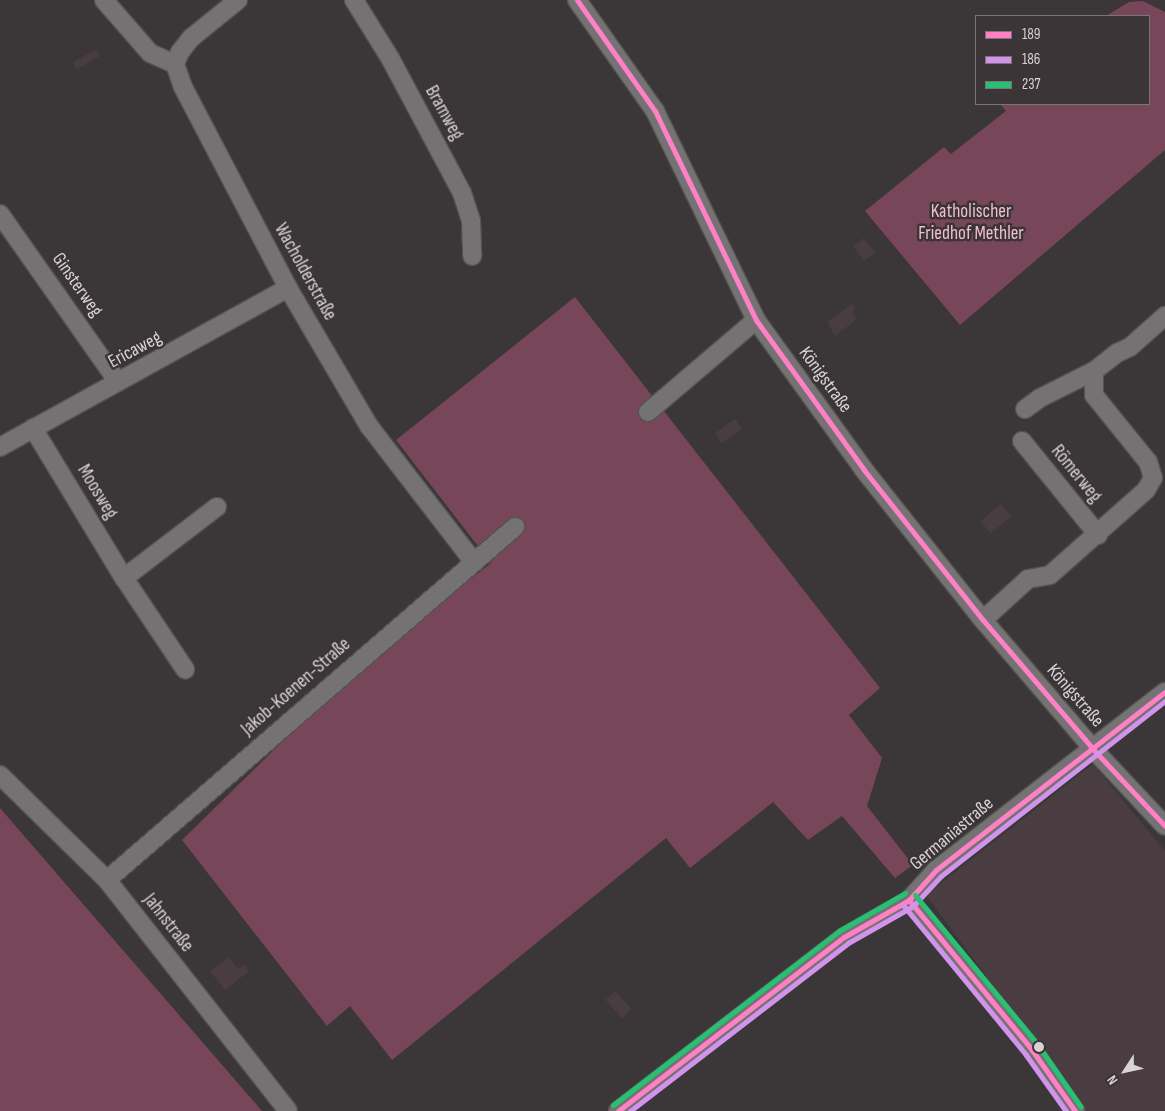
<!DOCTYPE html>
<html>
<head>
<meta charset="utf-8">
<style>
	body { margin:0 }
	#map { position:relative; width:1165px; height:1111px; overflow:hidden; background:#3b3638; font-family:"Sofia Sans Condensed",sans-serif }
	div>[style] { position:absolute }
	[style*='--x'] { left:calc(var(--x)*1px); top:calc(var(--y)*1px); width:calc(var(--w)*1px); rotate:calc(var(--a)*1deg) }
	.built>* { inset:0; background:#4a3d41; transform-origin:0 0 }
	.green>* { inset:0; background:#784659 }
	.roads { filter:drop-shadow(1px 0 #565253) drop-shadow(-1px 0 #565253) drop-shadow(0 1px #565253) drop-shadow(0 -1px #565253) }
	.minor>* { height:18px; margin:-9px; padding:0 9px; transform-origin:9px; border-radius:9px; background:#757274 }
	.bus-1>* { height:5px; margin:-2.5px; padding:0 2.5px; transform-origin:2.5px; border-radius:2.5px; background:#ff80c5 }
	.bus-2>* { height:5px; margin:-2.5px; padding:0 2.5px; transform-origin:2.5px; border-radius:2.5px; background:#d193ec }
	.bus-3>* { height:5px; margin:-2.5px; padding:0 2.5px; transform-origin:2.5px; border-radius:2.5px; background:#26c172 }
	.dots>* { width:14px; height:14px; translate:-50% -50%; box-sizing:border-box; border:2px solid #3c3537; border-radius:50% }
	span { translate:-50% -50%; white-space:nowrap; text-align:center; line-height:1.15; -webkit-text-stroke:5px #3c3537; paint-order:stroke }
	.street-label { font-size:19px; color:#d8d3d4 }
	.park-label { font-size:19px; color:#f1bfcf }
	.legend { position:absolute; left:975px; top:15px; width:175px; height:90px; box-sizing:border-box; background:#3c3537; border:1px solid #7a7476; margin:0; padding:6px 9px; list-style:none; font-size:15px; color:#d8d3d4 }
	.legend li { display:flex; align-items:center; gap:10px; height:25px }
	.legend b { width:25px; border:1px solid #7a7476 }
	.north { position:absolute; left:1100px; top:1046px; width:50px; height:50px; -webkit-text-stroke:4px #3c3537; paint-order:stroke; rotate:235deg; font-size:14px; font-weight:700; line-height:20px; text-align:center; color:#d8d3d4 }
	.north::after { content:''; display:block; margin:auto; width:18px; height:22px; background:#d8d3d4; clip-path:polygon(50% 0,100% 100%,50% 72%,0 100%) }
</style>
</head>
<body>
<div id="map">
	<div class="built">
		<div style="left:96px;top:49px;width:8px;height:27px;rotate:60deg"></div>
		<div style="left:864px;top:238px;width:18px;height:14px;rotate:52deg"></div>
		<div style="clip-path:polygon(852px 304px,856px 309px,852px 312px,857px 319px,835px 336px,827px 322px)"></div>
		<div style="left:735px;top:419px;width:12px;height:25px;rotate:55deg"></div>
		<div style="left:1001px;top:504px;width:16px;height:27px;rotate:50deg"></div>
		<div style="clip-path:polygon(1093px 764px,1165px 851px,1165px 1111px,1081px 1111px,1038px 1046px,926px 895px)"></div>
		<div style="clip-path:polygon(229px 957px,238px 969px,244px 965px,249px 971px,225px 990px,210px 971px)"></div>
		<div style="left:615px;top:991px;width:25px;height:13px;rotate:48deg"></div>
	</div>
	<div class="green">
		<div style="clip-path:polygon(1143px 1px,1165px 12px,1165px 150px,960px 325px,865px 211px,944px 147px,951px 154px,1006px 111px,1000px 104px,1149px 104px,1149px 16px,1106px 16px,1129px 2px)"></div>
		<div style="clip-path:polygon(575px 297px,880px 688px,849px 715px,882px 758px,867px 806px,913px 865px,895px 878px,842px 816px,808px 840px,773px 802px,690px 868px,666px 838px,392px 1060px,350px 1006px,327px 1026px,182px 840px,286px 738px,412px 625px,491px 563px,396px 440px)"></div>
		<div style="clip-path:polygon(0 808px,262px 1111px,0 1111px)"></div>
	</div>
	<div class="roads">
		<div class="minor">
			<div style="--x:104;--y:0;--w:70;--a:49"></div>
			<div style="--x:150;--y:53;--w:27;--a:24"></div>
			<div style="--x:238;--y:0;--w:60;--a:141"></div>
			<div style="--x:191;--y:38;--w:18;--a:128"></div>
			<div style="--x:180;--y:52;--w:13;--a:113"></div>
			<div style="--x:175;--y:64;--w:24;--a:71"></div>
			<div style="--x:183;--y:87;--w:227;--a:62.4"></div>
			<div style="--x:288;--y:288;--w:160;--a:59.6"></div>
			<div style="--x:369;--y:426;--w:170;--a:52.4"></div>
			<div style="--x:354;--y:0;--w:68;--a:58.2"></div>
			<div style="--x:390;--y:58;--w:153;--a:61.9"></div>
			<div style="--x:462;--y:193;--w:28;--a:72"></div>
			<div style="--x:471;--y:220;--w:36;--a:88"></div>
			<div style="--x:577;--y:0;--w:136;--a:54.9"></div>
			<div style="--x:655;--y:111;--w:232;--a:64.2"></div>
			<div style="--x:756;--y:320;--w:185;--a:54.2"></div>
			<div style="--x:864;--y:470;--w:191;--a:51.6"></div>
			<div style="--x:983;--y:620;--w:170;--a:49.5"></div>
			<div style="--x:1093;--y:749;--w:105;--a:46.9"></div>
			<div style="--x:0;--y:214;--w:205;--a:54.9"></div>
			<div style="--x:1025;--y:409;--w:19;--a:-36"></div>
			<div style="--x:1040;--y:398;--w:60;--a:-26.6"></div>
			<div style="--x:648;--y:412;--w:142;--a:-40.4"></div>
			<div style="--x:33;--y:428;--w:175;--a:58.8"></div>
			<div style="--x:124;--y:578;--w:110;--a:56.2"></div>
			<div style="--x:1022;--y:441;--w:121;--a:51"></div>
			<div style="--x:0;--y:447;--w:329;--a:-28.9"></div>
			<div style="--x:124;--y:578;--w:117;--a:-37.4"></div>
			<div style="--x:983;--y:620;--w:61;--a:-42.3"></div>
			<div style="--x:1028;--y:579;--w:22;--a:-10"></div>
			<div style="--x:1050;--y:575;--w:128;--a:-41.5"></div>
			<div style="--x:1146;--y:490;--w:14;--a:-60"></div>
			<div style="--x:1153;--y:478;--w:17;--a:-107"></div>
			<div style="--x:1148;--y:462;--w:86;--a:-128.9"></div>
			<div style="--x:1094;--y:395;--w:24;--a:-90"></div>
			<div style="--x:1094;--y:371;--w:29;--a:-38"></div>
			<div style="--x:1117;--y:353;--w:14;--a:-25"></div>
			<div style="--x:1130;--y:347;--w:47;--a:-41.5"></div>
			<div style="--x:0;--y:775;--w:150;--a:44.5"></div>
			<div style="--x:107;--y:880;--w:293;--a:51.9"></div>
			<div style="--x:107;--y:880;--w:540;--a:-40.87"></div>
			<div style="--x:909;--y:900;--w:194;--a:50.6"></div>
			<div style="--x:1032;--y:1050;--w:75;--a:54.8"></div>
			<div style="--x:618;--y:1111;--w:285;--a:-37.6"></div>
			<div style="--x:844;--y:937;--w:75;--a:-29.6"></div>
			<div style="--x:909;--y:900;--w:40;--a:-48"></div>
			<div style="--x:936;--y:870;--w:290;--a:-37.9"></div>
		</div>
	</div>
	<div class="bus-1">
		<div style="--x:577;--y:0;--w:136;--a:54.9"></div>
		<div style="--x:655;--y:111;--w:232;--a:64.2"></div>
		<div style="--x:756;--y:320;--w:185;--a:54.2"></div>
		<div style="--x:864;--y:470;--w:191;--a:51.6"></div>
		<div style="--x:983;--y:620;--w:170;--a:49.5"></div>
		<div style="--x:1093;--y:749;--w:105;--a:46.9"></div>
		<div style="--x:909;--y:900;--w:194;--a:50.6"></div>
		<div style="--x:1032;--y:1050;--w:75;--a:54.8"></div>
		<div style="--x:618;--y:1111;--w:285;--a:-37.6"></div>
		<div style="--x:844;--y:937;--w:75;--a:-29.6"></div>
		<div style="--x:909;--y:900;--w:40;--a:-48"></div>
		<div style="--x:936;--y:870;--w:290;--a:-37.9"></div>
	</div>
	<div class="bus-2">
		<div style="--x:903;--y:905;--w:194;--a:50.6"></div>
		<div style="--x:1026;--y:1055;--w:69;--a:54.5"></div>
		<div style="--x:630;--y:1111;--w:275;--a:-37.6"></div>
		<div style="--x:848;--y:943;--w:75;--a:-29.6"></div>
		<div style="--x:913;--y:906;--w:41;--a:-47"></div>
		<div style="--x:941;--y:876;--w:284;--a:-38"></div>
	</div>
	<div class="bus-3">
		<div style="--x:915;--y:895;--w:194;--a:50.6"></div>
		<div style="--x:1038;--y:1045;--w:75;--a:55.3"></div>
		<div style="--x:613;--y:1105;--w:285;--a:-37.6"></div>
		<div style="--x:839;--y:931;--w:76;--a:-29.9"></div>
	</div>
	<div class="dots">
		<div style="left:1039px;top:1047px;background:#d8d3d4"></div>
	</div>
	<div class="street-label">
		<span style="left:444px;top:113px;rotate:61deg">Bramweg</span>
		<span style="left:305px;top:272px;rotate:61deg">Wacholderstraße</span>
		<span style="left:77px;top:285px;rotate:55deg">Ginsterweg</span>
		<span style="left:135px;top:350px;rotate:-28deg">Ericaweg</span>
		<span style="left:825px;top:380px;rotate:54deg">Königstraße</span>
		<span style="left:1076px;top:474px;rotate:51deg">Römerweg</span>
		<span style="left:97px;top:492px;rotate:59deg">Moosweg</span>
		<span style="left:296px;top:687px;rotate:-41deg">Jakob-Koenen-Straße</span>
		<span style="left:1075px;top:696px;rotate:49deg">Königstraße</span>
		<span style="left:952px;top:834px;rotate:-40deg">Germaniastraße</span>
		<span style="left:168px;top:923px;rotate:52deg">Jahnstraße</span>
	</div>
	<div class="park-label">
		<span style="left:971px;top:223px">Katholischer<br>Friedhof Methler</span>
	</div>
	<ul class="legend">
	<li><b style="height:6px;background:#ff80c5"></b>189</li>
	<li><b style="height:6px;background:#d193ec"></b>186</li>
	<li><b style="height:6px;background:#26c172"></b>237</li>
	</ul>
	<div class="north">N</div>
</div>
</body>
</html>
